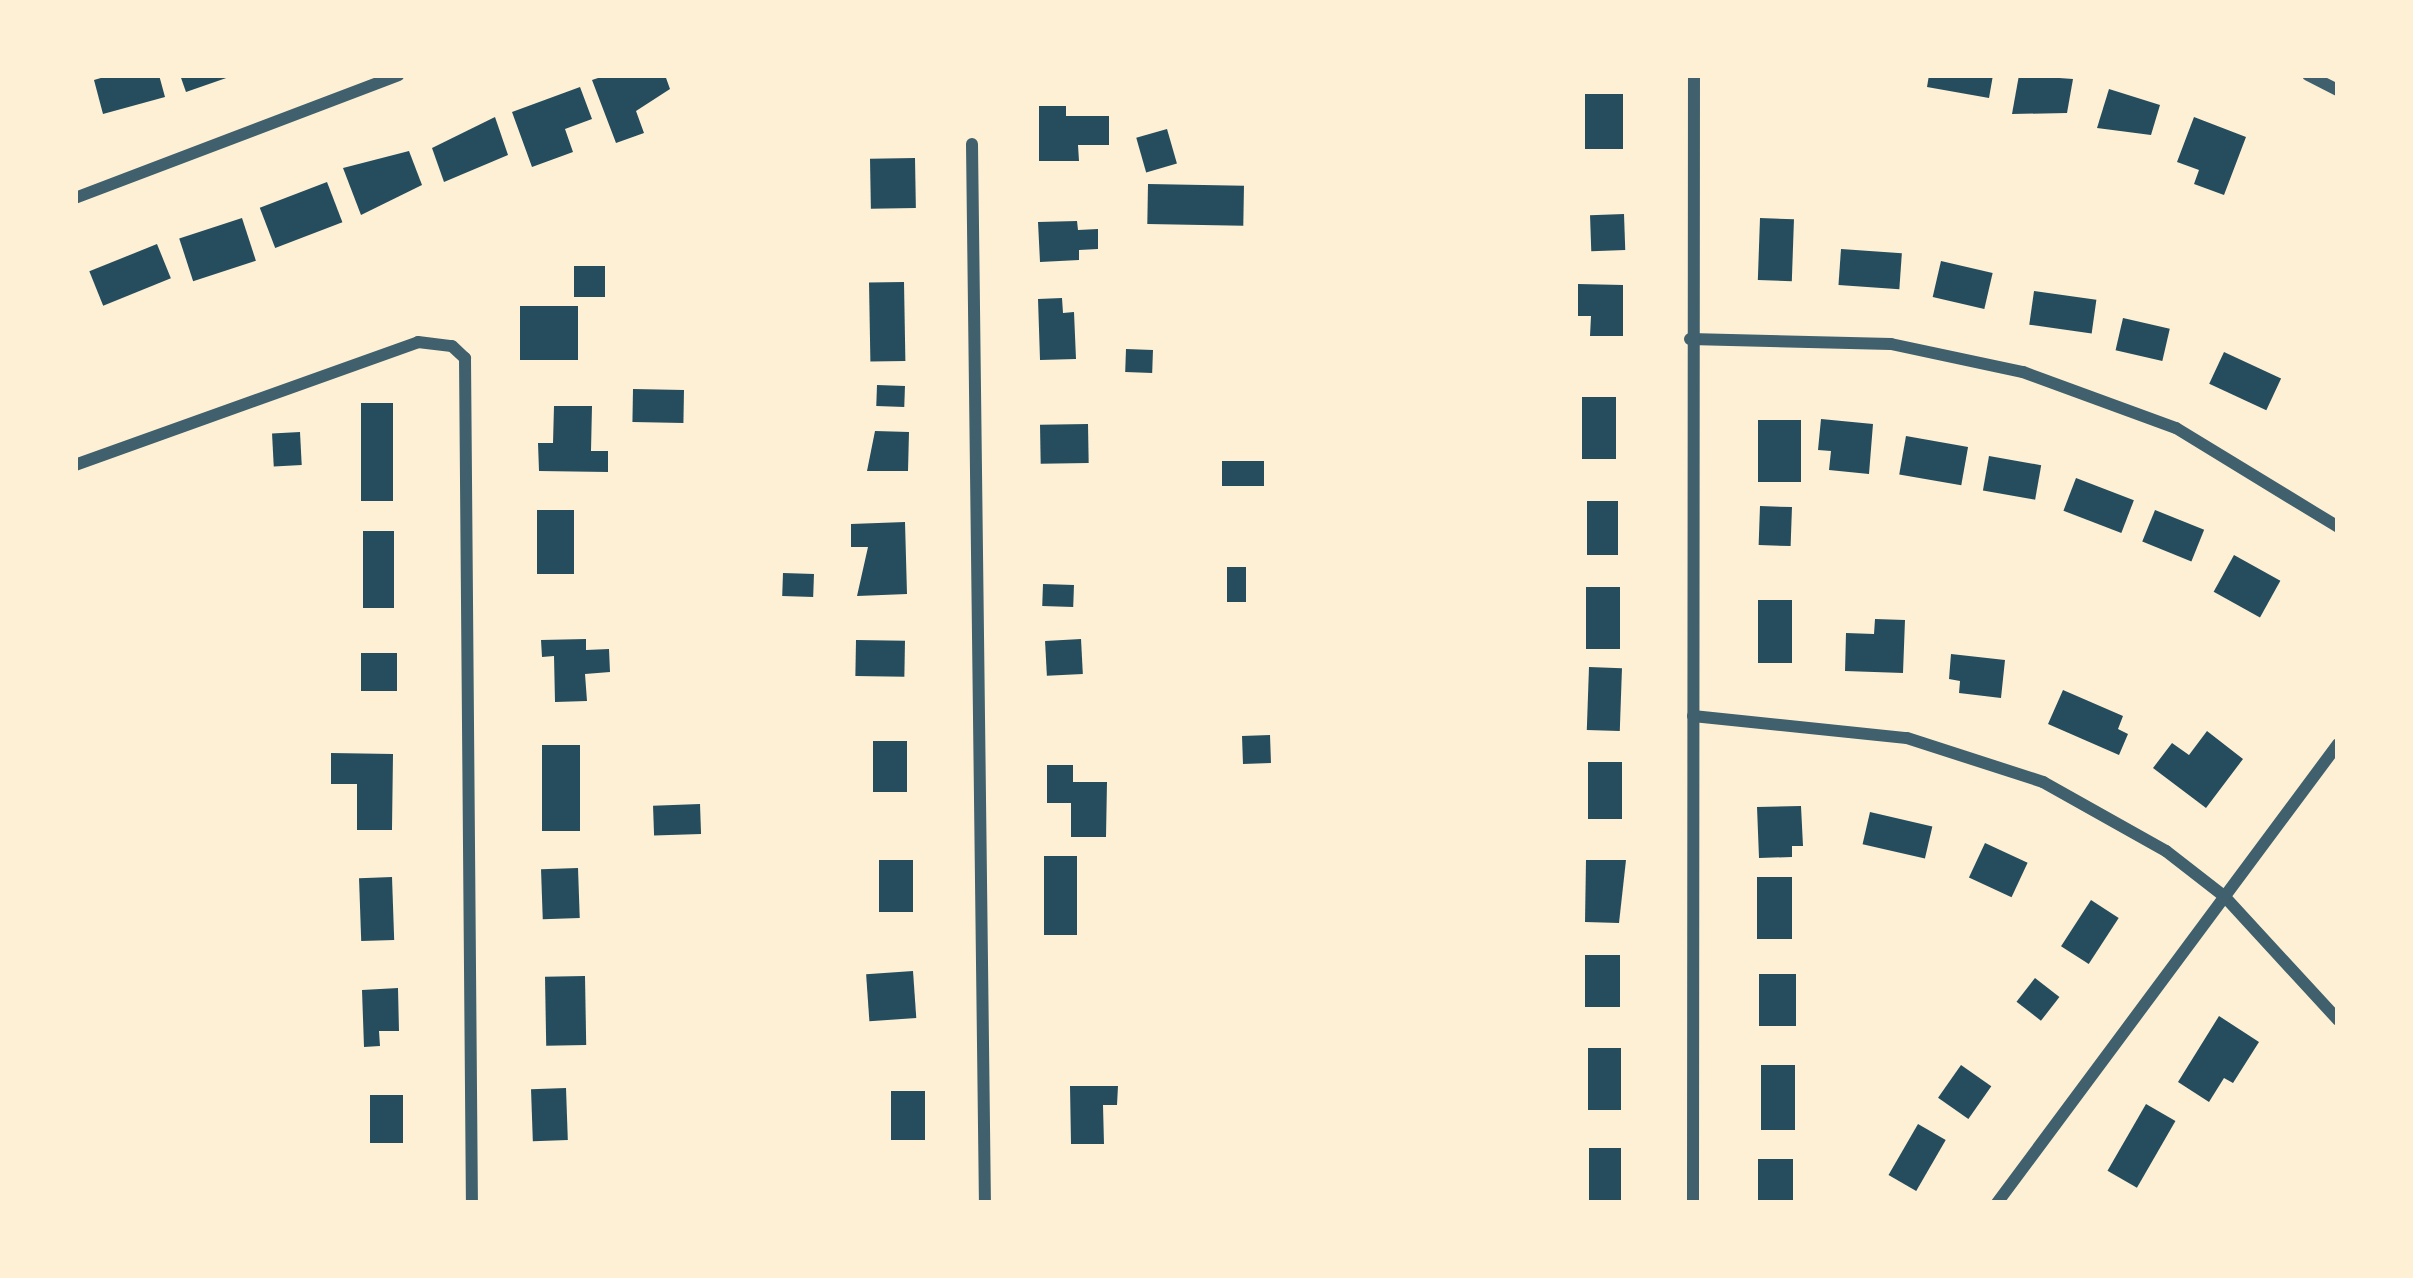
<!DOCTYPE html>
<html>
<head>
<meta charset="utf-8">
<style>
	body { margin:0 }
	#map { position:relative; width:2413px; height:1278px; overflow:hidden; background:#fdf0d5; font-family:"Alegreya Sans",sans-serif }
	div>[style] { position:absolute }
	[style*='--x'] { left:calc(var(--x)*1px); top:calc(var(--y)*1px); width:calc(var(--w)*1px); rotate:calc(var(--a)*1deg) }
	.building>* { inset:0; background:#264d5e; transform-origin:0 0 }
	.minor>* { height:12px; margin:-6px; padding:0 6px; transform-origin:6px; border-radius:6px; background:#3f606c }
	span { translate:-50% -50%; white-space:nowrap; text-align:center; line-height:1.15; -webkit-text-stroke:9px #fdf0d5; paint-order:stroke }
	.frame { position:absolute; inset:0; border:78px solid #fdf0d5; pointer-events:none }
</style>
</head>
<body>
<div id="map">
	<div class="building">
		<div style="clip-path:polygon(111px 75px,159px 75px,165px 97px,103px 114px,94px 80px)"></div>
		<div style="clip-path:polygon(180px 75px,232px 75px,232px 76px,186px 92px)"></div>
		<div style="clip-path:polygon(607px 75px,665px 75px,670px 89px,636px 111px,644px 133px,616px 143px,592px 80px)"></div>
		<div style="clip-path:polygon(1929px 75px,1993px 75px,1989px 98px,1927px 87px)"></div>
		<div style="clip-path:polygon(2019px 75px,2073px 79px,2067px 113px,2012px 114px)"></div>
		<div style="clip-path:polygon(580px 87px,592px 119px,565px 129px,573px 152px,532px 167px,512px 112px)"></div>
		<div style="clip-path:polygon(2109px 89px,2160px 105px,2151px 135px,2097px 128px)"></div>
		<div style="left:1585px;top:94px;width:38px;height:55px"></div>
		<div style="clip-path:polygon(1039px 106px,1066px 106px,1066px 116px,1109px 116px,1109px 145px,1078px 145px,1079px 161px,1039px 161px)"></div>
		<div style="clip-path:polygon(495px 117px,508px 155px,444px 182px,432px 148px)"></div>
		<div style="clip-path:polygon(2194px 117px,2246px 137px,2224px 195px,2194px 184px,2199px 170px,2177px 162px)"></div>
		<div style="left:1167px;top:129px;width:36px;height:32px;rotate:74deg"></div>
		<div style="clip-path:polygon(409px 151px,422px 185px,361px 215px,343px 168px)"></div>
		<div style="left:915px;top:158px;width:50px;height:45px;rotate:89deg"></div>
		<div style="left:327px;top:182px;width:43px;height:72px;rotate:69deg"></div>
		<div style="left:1148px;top:184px;width:96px;height:40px;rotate:1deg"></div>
		<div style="left:1624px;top:214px;width:36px;height:34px;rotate:88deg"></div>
		<div style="left:242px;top:218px;width:45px;height:66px;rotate:72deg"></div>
		<div style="left:1760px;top:218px;width:34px;height:62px;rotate:2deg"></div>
		<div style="clip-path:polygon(1077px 221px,1078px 230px,1098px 229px,1098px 249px,1079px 250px,1079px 260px,1040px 262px,1038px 222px)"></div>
		<div style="left:157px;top:244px;width:37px;height:73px;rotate:68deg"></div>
		<div style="left:1841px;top:249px;width:61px;height:36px;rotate:4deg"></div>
		<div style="left:1941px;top:261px;width:53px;height:37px;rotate:13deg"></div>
		<div style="left:574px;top:266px;width:31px;height:31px"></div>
		<div style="left:904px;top:282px;width:79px;height:35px;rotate:89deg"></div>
		<div style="clip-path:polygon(1578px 284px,1623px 285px,1623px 336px,1590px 336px,1591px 316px,1578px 316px)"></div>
		<div style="left:2034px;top:291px;width:63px;height:34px;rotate:8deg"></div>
		<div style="clip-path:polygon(1062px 298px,1063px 313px,1074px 312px,1076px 359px,1040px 360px,1038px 299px)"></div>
		<div style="left:520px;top:306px;width:58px;height:54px"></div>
		<div style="left:2123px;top:318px;width:48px;height:33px;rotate:13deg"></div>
		<div style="left:1126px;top:349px;width:27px;height:23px;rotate:2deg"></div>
		<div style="left:2224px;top:352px;width:63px;height:35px;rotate:25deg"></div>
		<div style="left:877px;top:385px;width:28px;height:21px;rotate:2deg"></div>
		<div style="left:633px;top:389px;width:51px;height:33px;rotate:1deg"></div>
		<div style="left:1582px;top:397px;width:34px;height:62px"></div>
		<div style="left:361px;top:403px;width:32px;height:98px"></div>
		<div style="clip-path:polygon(554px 406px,592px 406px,591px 451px,608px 451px,608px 472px,539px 471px,538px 443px,553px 443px)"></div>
		<div style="clip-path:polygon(1821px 419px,1873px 424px,1869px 474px,1829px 470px,1831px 451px,1818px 450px)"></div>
		<div style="left:1758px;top:420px;width:43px;height:62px"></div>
		<div style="left:1088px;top:424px;width:39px;height:48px;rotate:89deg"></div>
		<div style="clip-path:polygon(875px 431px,909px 432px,908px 471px,867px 471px)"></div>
		<div style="left:300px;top:432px;width:33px;height:28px;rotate:87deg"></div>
		<div style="left:1906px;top:436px;width:63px;height:39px;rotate:10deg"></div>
		<div style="left:1989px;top:456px;width:53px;height:35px;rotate:10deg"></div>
		<div style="left:1264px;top:461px;width:25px;height:42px;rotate:90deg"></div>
		<div style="left:2076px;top:478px;width:62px;height:35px;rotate:21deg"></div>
		<div style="left:1587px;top:501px;width:31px;height:54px"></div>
		<div style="left:1760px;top:506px;width:32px;height:39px;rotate:2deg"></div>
		<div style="left:537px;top:510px;width:37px;height:64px"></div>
		<div style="left:2155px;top:510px;width:53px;height:34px;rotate:22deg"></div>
		<div style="clip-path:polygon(905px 522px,907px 594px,857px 596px,868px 547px,851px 547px,851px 524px)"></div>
		<div style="left:363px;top:531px;width:31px;height:77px"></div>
		<div style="left:2234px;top:555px;width:53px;height:42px;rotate:29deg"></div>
		<div style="left:1227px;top:567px;width:19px;height:35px"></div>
		<div style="left:783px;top:573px;width:31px;height:23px;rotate:2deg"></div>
		<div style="left:1043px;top:584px;width:31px;height:22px;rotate:2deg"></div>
		<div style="left:1586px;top:587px;width:34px;height:62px"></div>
		<div style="left:1758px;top:600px;width:34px;height:63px"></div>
		<div style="clip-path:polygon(1875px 619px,1905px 620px,1903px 673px,1845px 671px,1846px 633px,1874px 634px)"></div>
		<div style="clip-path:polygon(586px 639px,586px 650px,609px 649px,610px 672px,585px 674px,587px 701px,555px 702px,554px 656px,542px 657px,541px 640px)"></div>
		<div style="left:1081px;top:639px;width:35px;height:36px;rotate:87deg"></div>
		<div style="left:856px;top:640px;width:49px;height:36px;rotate:1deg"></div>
		<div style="left:361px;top:653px;width:36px;height:38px"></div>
		<div style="clip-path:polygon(1951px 654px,2005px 660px,2001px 698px,1959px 693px,1960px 681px,1949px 679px)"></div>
		<div style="left:1589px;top:667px;width:33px;height:63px;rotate:2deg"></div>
		<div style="clip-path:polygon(2063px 690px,2123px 716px,2118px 729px,2128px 734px,2119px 755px,2048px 724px)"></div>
		<div style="clip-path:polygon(2207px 731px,2243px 759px,2206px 808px,2153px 768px,2172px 743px,2189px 755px)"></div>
		<div style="left:1270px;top:735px;width:28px;height:28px;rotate:88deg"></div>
		<div style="left:873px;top:741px;width:34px;height:51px"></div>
		<div style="left:542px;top:745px;width:38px;height:86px"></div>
		<div style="clip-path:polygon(331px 753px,393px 754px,392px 830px,357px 830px,357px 784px,331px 784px)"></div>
		<div style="left:1588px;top:762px;width:34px;height:57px"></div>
		<div style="clip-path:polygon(1047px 765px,1073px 765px,1073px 782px,1107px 782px,1106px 837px,1071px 837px,1071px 803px,1047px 803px)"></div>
		<div style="left:700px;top:804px;width:30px;height:47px;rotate:88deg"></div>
		<div style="clip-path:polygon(1801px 806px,1803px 846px,1792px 846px,1792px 857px,1759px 858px,1757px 807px)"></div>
		<div style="left:1870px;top:812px;width:64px;height:33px;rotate:13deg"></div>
		<div style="left:1985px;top:843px;width:47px;height:38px;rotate:25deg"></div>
		<div style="left:1044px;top:856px;width:33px;height:79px"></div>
		<div style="left:879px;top:860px;width:34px;height:52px"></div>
		<div style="clip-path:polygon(1586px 860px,1626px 860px,1619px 923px,1585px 922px)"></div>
		<div style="left:578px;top:868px;width:50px;height:37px;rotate:88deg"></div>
		<div style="left:392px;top:877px;width:63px;height:33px;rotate:88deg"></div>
		<div style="left:1757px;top:877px;width:35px;height:62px"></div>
		<div style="left:2091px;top:900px;width:33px;height:55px;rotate:33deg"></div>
		<div style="left:1585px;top:955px;width:35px;height:52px"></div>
		<div style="left:913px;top:971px;width:47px;height:47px;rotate:86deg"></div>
		<div style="left:1759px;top:974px;width:37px;height:52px"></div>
		<div style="left:585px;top:976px;width:69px;height:40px;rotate:89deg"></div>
		<div style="left:2035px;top:978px;width:31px;height:30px;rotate:38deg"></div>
		<div style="clip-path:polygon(398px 988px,399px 1031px,379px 1031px,380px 1046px,364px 1047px,362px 990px)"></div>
		<div style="clip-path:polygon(2219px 1016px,2259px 1042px,2233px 1083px,2224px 1078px,2209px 1102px,2178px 1082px)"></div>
		<div style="left:1588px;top:1048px;width:33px;height:62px"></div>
		<div style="left:1761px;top:1065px;width:34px;height:65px"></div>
		<div style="left:1961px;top:1065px;width:37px;height:40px;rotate:35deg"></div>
		<div style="clip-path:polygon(1070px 1086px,1118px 1086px,1117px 1105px,1103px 1105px,1104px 1144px,1071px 1144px)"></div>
		<div style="left:566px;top:1088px;width:52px;height:35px;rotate:88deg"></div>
		<div style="left:891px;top:1091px;width:34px;height:49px"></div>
		<div style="left:370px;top:1095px;width:33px;height:48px"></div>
		<div style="left:2146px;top:1104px;width:34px;height:77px;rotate:30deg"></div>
		<div style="left:1918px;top:1124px;width:32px;height:59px;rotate:30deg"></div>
		<div style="left:1589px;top:1148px;width:32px;height:55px"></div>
		<div style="left:1758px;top:1159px;width:35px;height:44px"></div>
	</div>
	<div class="minor">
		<div style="--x:2308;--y:75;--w:34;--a:27"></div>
		<div style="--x:972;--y:144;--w:1059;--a:89.3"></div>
		<div style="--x:75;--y:198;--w:346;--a:-20.8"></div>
		<div style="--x:1690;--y:339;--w:201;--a:1.4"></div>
		<div style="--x:1891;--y:344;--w:135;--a:12"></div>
		<div style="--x:2023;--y:372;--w:163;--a:20.1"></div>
		<div style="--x:2176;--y:428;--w:190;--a:31.4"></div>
		<div style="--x:75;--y:465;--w:364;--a:-19.7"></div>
		<div style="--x:418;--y:342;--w:34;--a:7"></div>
		<div style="--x:452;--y:346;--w:18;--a:43"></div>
		<div style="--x:465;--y:358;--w:845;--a:89.53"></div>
		<div style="--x:1693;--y:716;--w:215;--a:5.9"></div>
		<div style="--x:1907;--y:738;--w:143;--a:17.9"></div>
		<div style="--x:2043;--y:782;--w:141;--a:29.3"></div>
		<div style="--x:2166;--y:851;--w:75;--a:37.9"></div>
		<div style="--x:2225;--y:897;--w:167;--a:47.4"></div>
		<div style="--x:1693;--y:1203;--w:1128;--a:-89.95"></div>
		<div style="--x:1997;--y:1203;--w:572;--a:-53.39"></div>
	</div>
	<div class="frame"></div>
</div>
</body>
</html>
